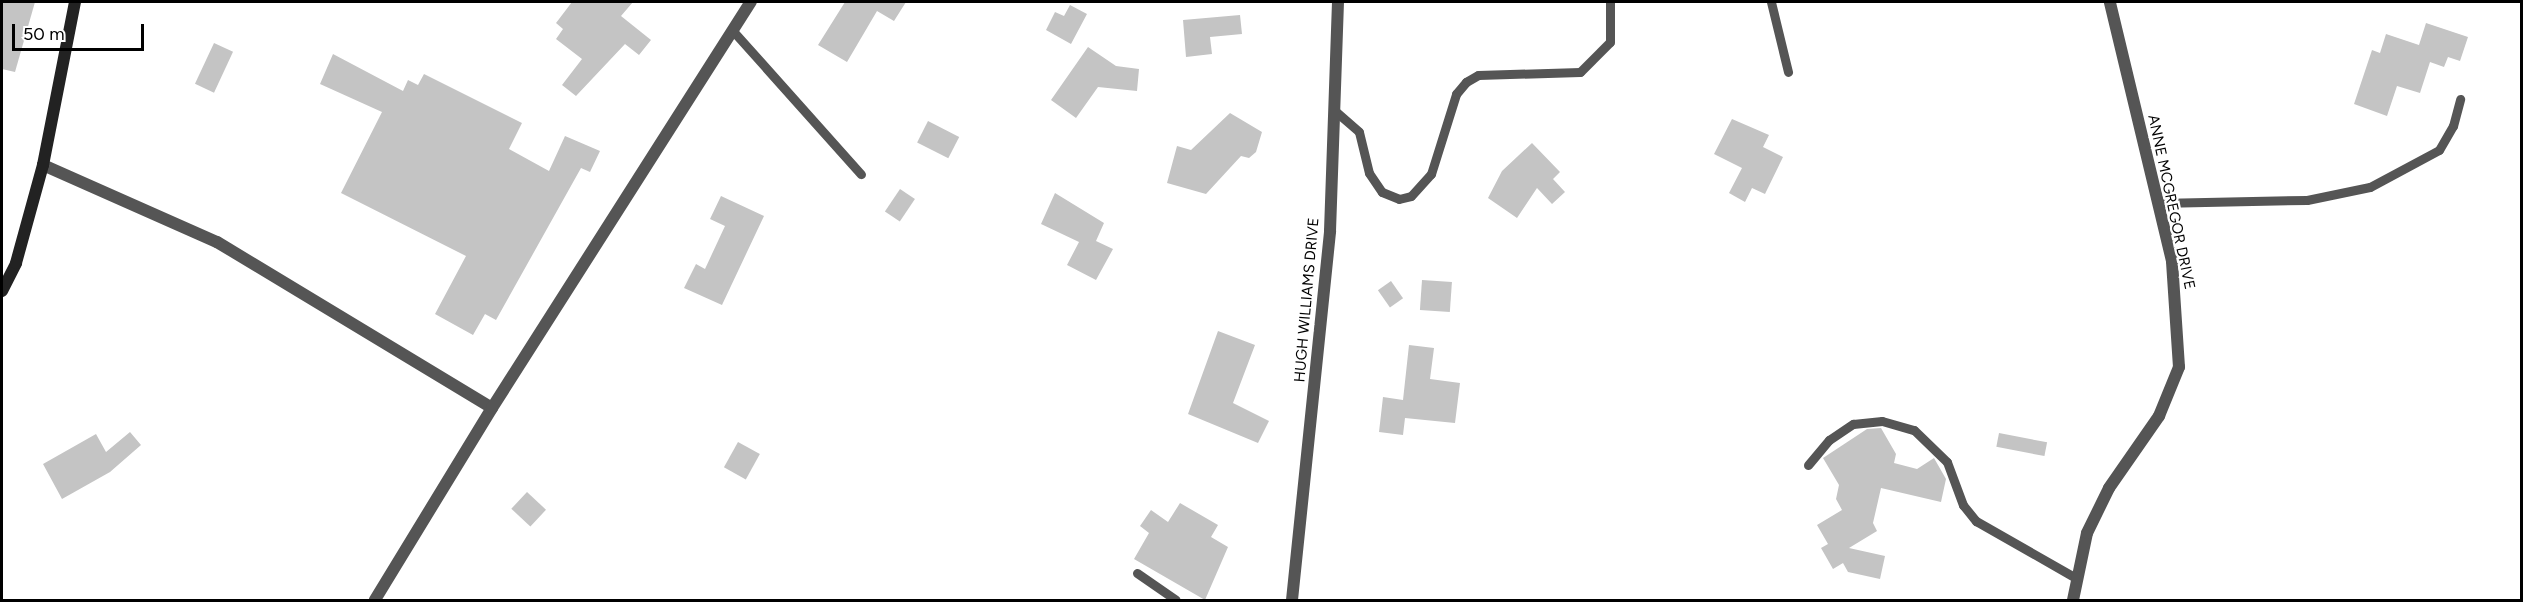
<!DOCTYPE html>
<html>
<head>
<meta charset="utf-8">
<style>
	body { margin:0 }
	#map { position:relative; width:2523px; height:602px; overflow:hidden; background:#fff; font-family:Figtree,sans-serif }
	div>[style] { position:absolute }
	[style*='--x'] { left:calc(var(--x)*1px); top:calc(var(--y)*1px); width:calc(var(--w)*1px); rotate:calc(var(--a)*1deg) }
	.building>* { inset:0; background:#c4c4c4; transform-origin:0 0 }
	.lane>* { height:9px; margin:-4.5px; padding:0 4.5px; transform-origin:4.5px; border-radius:4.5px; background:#555 }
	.street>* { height:12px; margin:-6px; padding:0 6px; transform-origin:6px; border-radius:6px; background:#555 }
	.secondary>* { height:12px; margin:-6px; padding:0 6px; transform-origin:6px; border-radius:6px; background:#222 }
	span { translate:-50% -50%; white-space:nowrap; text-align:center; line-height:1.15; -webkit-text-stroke:4.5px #fff; paint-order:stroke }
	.street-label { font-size:15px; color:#000 }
	.frame { position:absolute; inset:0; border:3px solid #000; pointer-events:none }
	.scale { position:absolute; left:12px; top:24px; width:132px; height:27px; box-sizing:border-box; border:3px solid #000; border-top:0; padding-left:8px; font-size:18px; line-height:21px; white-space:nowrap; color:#000; -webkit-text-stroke:4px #fff; paint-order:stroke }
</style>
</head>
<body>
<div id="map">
	<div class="building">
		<div style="clip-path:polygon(2px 2px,35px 2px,15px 72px,2px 69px)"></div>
		<div style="clip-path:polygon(572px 2px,633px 2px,621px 16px,651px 40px,639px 55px,625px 44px,576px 96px,562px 85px,582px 59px,556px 39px,563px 29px,556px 23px)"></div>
		<div style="clip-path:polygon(845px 2px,906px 2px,894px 21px,877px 11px,847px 62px,818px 45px)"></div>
		<div style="clip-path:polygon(1070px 5px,1087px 14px,1071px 44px,1046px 30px,1055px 12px,1064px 16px)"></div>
		<div style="clip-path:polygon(1240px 15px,1242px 34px,1210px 37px,1212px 54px,1186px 57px,1183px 20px)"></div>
		<div style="clip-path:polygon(2426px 23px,2468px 37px,2460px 61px,2448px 57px,2444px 67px,2430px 62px,2420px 93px,2397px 86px,2387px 116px,2354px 104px,2372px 50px,2380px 53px,2386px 34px,2419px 45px)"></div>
		<div style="left:214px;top:43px;width:21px;height:45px;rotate:25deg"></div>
		<div style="clip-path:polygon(1088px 47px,1116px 66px,1139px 69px,1137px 91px,1098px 87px,1076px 118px,1051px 100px)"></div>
		<div style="clip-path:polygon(333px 54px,403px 91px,408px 80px,418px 85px,424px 74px,522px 123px,509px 149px,549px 171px,565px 136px,600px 151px,590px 172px,581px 168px,496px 320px,485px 314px,473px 335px,435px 314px,466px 256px,341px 193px,382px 112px,320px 84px)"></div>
		<div style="clip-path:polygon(1230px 113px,1262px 132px,1256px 152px,1249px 158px,1241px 156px,1206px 194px,1167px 183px,1177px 146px,1191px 150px)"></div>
		<div style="clip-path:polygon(1732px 119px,1769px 135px,1763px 147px,1783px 157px,1765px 194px,1752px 188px,1745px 202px,1729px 193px,1742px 168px,1714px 154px)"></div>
		<div style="left:928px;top:121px;width:35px;height:24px;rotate:27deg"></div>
		<div style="clip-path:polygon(1532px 143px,1560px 172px,1553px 179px,1565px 192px,1552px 204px,1537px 188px,1517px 218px,1488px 198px,1502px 171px)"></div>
		<div style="left:900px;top:189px;width:18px;height:27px;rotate:34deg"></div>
		<div style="clip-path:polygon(1055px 193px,1104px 223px,1096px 241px,1113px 249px,1096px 280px,1067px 265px,1079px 242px,1041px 224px)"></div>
		<div style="clip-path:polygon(721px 196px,764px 216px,722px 305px,684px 288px,696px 264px,705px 269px,725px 226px,710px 219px)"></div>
		<div style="left:1422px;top:280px;width:30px;height:30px;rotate:4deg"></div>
		<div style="left:1391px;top:281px;width:21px;height:16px;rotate:55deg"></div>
		<div style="clip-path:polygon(1218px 331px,1255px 345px,1233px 403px,1269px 421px,1258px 443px,1188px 414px)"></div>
		<div style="clip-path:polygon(1409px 345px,1434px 348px,1430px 379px,1460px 383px,1455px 423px,1405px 418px,1403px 435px,1379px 432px,1383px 397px,1403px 400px)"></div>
		<div style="clip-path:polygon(1881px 428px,1896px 454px,1894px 463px,1917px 469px,1934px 458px,1946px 479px,1941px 502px,1881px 488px,1873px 523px,1877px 531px,1849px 548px,1885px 556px,1880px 579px,1848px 572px,1843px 563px,1833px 569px,1821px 548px,1828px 544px,1817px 525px,1842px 510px,1836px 499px,1839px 485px,1823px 458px,1867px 429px)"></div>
		<div style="clip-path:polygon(130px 432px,141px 445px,110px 472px,62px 499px,43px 464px,96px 434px,106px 452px)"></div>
		<div style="left:1999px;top:433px;width:49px;height:14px;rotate:11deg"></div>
		<div style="left:738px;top:442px;width:25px;height:29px;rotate:29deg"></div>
		<div style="left:527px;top:492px;width:26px;height:23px;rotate:43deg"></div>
		<div style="clip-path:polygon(1180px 503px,1218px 525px,1211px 537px,1228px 547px,1205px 600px,1134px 559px,1149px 533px,1140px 526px,1151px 510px,1168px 522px)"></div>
	</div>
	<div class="lane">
		<div style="--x:1771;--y:2;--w:72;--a:76.3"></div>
		<div style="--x:733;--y:31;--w:192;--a:48.2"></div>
		<div style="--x:1334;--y:110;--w:33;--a:41"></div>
		<div style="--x:1359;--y:132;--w:42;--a:76.3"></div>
		<div style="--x:1369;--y:173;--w:23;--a:56"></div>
		<div style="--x:1382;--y:192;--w:18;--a:22"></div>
		<div style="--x:1399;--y:199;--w:12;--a:-14"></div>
		<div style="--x:1411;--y:196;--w:30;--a:-48"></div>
		<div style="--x:1431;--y:174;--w:84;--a:-72.6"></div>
		<div style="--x:1456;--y:94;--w:16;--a:-50"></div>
		<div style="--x:1466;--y:82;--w:14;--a:-30"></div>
		<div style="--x:1478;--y:75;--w:102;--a:-1.7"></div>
		<div style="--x:1580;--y:72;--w:42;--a:-45"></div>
		<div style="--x:1610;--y:42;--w:40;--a:-90"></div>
		<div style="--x:2158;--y:203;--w:149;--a:-1.2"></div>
		<div style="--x:2307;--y:200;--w:64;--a:-11.7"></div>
		<div style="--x:2370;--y:187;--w:78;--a:-28.2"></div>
		<div style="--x:2439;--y:150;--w:28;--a:-60"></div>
		<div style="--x:2453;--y:126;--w:28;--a:-75"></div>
		<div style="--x:1808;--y:465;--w:33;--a:-50"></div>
		<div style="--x:1829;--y:440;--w:29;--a:-34"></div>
		<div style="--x:1853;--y:424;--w:29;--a:-6"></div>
		<div style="--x:1882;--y:421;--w:33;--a:16"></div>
		<div style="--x:1914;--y:430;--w:46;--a:44.1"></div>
		<div style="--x:1947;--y:462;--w:46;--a:69.6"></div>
		<div style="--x:1963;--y:505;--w:21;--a:51"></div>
		<div style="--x:1976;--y:521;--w:115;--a:29.7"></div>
		<div style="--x:1137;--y:573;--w:47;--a:34.7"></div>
	</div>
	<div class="street">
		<div style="--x:43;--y:165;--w:190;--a:23.9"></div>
		<div style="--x:217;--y:242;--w:321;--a:31.1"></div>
		<div style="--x:492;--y:408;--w:225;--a:121.4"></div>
		<div style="--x:492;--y:408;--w:482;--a:-57.5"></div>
		<div style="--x:1292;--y:600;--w:371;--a:-84.1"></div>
		<div style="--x:1330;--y:231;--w:229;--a:-88"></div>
		<div style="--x:2073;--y:600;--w:68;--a:-78.2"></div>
		<div style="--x:2087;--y:533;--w:50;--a:-63.9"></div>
		<div style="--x:2109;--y:488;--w:88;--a:-55.2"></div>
		<div style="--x:2159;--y:416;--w:53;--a:-67.8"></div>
		<div style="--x:2179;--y:367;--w:106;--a:-93.8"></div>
		<div style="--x:2172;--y:261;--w:266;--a:-103.5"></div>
	</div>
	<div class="secondary">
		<div style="--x:2;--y:291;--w:31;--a:-63"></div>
		<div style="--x:16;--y:263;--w:102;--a:-74.6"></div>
		<div style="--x:43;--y:165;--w:166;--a:-78.9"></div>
	</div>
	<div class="street-label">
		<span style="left:2171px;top:202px;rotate:78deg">ANNE MCGREGOR DRIVE</span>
		<span style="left:1307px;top:300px;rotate:-85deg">HUGH WILLIAMS DRIVE</span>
	</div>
	<div class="frame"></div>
	<div class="scale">50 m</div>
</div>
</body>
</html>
